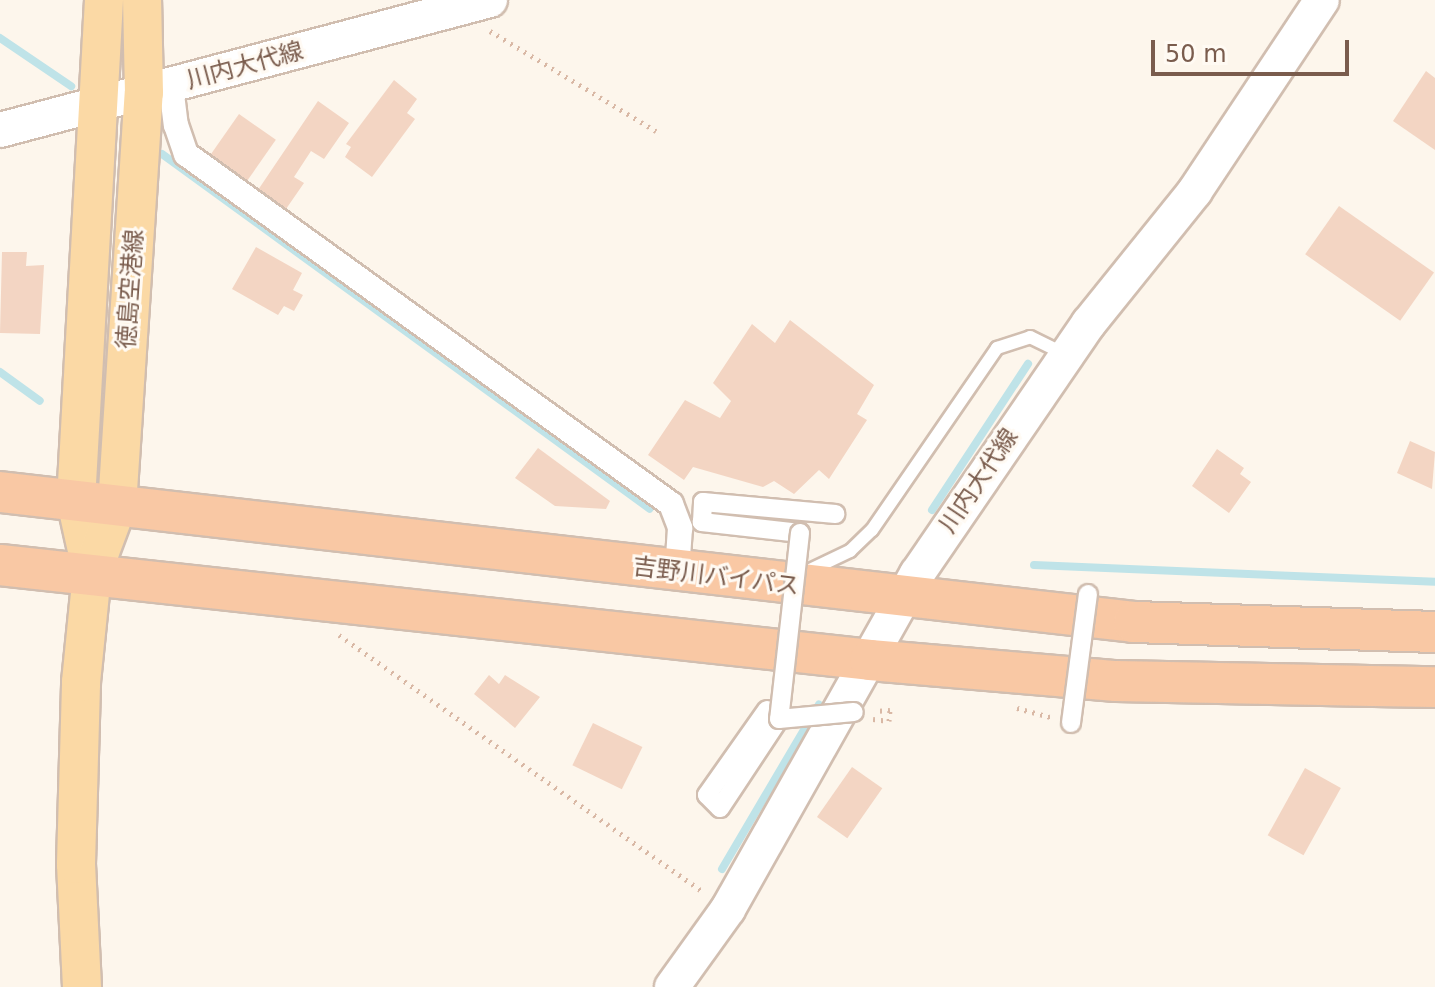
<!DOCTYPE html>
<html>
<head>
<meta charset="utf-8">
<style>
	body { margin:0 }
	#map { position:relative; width:1435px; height:987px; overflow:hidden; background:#fdf6ec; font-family:"DejaVu Sans","Noto Sans JP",sans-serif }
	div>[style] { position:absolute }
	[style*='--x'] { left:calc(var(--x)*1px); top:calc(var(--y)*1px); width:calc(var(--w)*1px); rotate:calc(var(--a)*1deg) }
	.stream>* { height:8px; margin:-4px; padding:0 4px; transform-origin:4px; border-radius:4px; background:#bfe3e8 }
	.building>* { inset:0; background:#f3d5c3; transform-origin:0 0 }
	.path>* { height:5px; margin-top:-2.5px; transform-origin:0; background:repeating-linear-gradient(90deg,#d9b8a5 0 2px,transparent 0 8px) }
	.roads { filter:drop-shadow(2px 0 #d1beb0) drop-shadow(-2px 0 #d1beb0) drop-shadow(0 2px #d1beb0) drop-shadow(0 -2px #d1beb0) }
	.service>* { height:12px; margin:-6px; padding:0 6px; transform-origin:6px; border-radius:6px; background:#fff }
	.pedestrian>* { height:18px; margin:-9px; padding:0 9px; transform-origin:9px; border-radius:9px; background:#fff }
	.minor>* { height:24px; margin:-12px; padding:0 12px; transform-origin:12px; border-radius:12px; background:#fff }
	.secondary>* { height:34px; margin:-17px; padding:0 17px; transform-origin:17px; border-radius:17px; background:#fff }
	.primary>* { height:38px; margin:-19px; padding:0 19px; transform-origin:19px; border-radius:19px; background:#fbd9a5 }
	.trunk>* { height:40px; margin:-20px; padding:0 20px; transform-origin:20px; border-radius:20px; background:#f9c8a4 }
	.bridges { filter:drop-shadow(2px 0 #d1beb0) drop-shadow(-2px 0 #d1beb0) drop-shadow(0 2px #d1beb0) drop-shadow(0 -2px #d1beb0) }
	.pedestrian-bridge>* { height:18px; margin:-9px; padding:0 9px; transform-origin:9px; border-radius:9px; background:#fff }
	span { translate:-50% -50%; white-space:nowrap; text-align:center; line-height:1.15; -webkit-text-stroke:6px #fffaf3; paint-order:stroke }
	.street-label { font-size:24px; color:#7a5c4d }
	.scale { position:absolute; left:1151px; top:40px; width:198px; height:36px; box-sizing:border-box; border:4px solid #7a5c4d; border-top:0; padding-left:10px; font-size:24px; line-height:28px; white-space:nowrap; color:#7a5c4d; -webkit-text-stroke:6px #fffaf3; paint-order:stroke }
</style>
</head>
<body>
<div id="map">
	<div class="stream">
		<div style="--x:0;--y:38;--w:86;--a:34.1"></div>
		<div style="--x:162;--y:154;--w:603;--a:36.03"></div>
		<div style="--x:0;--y:372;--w:49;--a:35.9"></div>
		<div style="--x:932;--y:510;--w:175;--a:-56.7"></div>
		<div style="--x:1034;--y:565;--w:401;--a:2.4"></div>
		<div style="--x:722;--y:869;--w:191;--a:-59.5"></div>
	</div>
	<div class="building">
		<div style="clip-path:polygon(1426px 71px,1435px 78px,1435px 150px,1393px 121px)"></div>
		<div style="clip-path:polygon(394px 80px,417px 99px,407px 113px,415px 119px,372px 177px,345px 157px,351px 147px,346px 144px)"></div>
		<div style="clip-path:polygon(318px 101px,349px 123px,324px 159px,311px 151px,294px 177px,304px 183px,286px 209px,258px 190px)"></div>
		<div style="left:239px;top:114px;width:45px;height:53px;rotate:35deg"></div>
		<div style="left:1339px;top:206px;width:116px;height:59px;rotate:35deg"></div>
		<div style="clip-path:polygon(256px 247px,302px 273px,293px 290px,303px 295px,294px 311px,284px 306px,278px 315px,232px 289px)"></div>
		<div style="clip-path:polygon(2px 252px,27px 252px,26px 266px,44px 265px,40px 334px,0 333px)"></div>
		<div style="clip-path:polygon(790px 320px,874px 385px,857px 414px,867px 420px,829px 479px,819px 470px,794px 494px,774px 481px,763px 487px,693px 467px,684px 480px,648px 455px,685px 400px,720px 418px,731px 401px,713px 383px,752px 324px,775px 343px)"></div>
		<div style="clip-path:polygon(1410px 441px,1435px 452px,1432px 489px,1397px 473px)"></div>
		<div style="clip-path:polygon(538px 448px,610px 501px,606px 509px,555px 506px,515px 478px)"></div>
		<div style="clip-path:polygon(1217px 449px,1244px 468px,1240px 474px,1251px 482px,1229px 513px,1192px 486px)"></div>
		<div style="clip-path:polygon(489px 675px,499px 684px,505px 675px,540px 697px,515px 728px,474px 694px)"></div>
		<div style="left:593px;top:723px;width:55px;height:47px;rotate:26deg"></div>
		<div style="left:852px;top:767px;width:37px;height:61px;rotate:35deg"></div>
		<div style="left:1305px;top:768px;width:41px;height:77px;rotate:29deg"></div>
	</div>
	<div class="path">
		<div style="--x:490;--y:31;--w:194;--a:31.1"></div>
		<div style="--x:339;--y:635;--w:446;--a:35.2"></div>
		<div style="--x:1017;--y:708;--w:35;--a:15"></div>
		<div style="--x:873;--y:719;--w:16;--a:7"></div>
		<div style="--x:889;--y:721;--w:11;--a:-85"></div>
		<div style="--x:890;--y:710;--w:15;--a:176"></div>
	</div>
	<div class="roads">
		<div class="service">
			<div style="--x:808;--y:571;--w:47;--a:-25.5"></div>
			<div style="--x:850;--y:551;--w:30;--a:-44"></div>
			<div style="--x:872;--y:530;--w:221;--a:-55.5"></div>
			<div style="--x:997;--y:348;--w:35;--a:-18"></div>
			<div style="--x:1030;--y:337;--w:39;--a:26"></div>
		</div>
		<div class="pedestrian">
			<div style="--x:800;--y:533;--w:99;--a:-173.6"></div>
			<div style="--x:702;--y:522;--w:20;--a:-87"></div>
			<div style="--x:703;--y:502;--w:133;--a:5.2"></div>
			<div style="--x:767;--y:710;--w:104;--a:125.2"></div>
			<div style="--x:707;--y:795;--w:18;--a:45"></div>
			<div style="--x:720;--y:808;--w:107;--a:-56.5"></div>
		</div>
		<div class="minor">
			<div style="--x:171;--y:86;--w:39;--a:83"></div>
			<div style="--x:176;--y:125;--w:31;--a:71"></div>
			<div style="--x:186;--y:154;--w:598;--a:35.82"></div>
			<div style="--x:671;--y:504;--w:26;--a:69"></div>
			<div style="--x:680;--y:528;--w:44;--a:93.9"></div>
		</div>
		<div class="secondary">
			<div style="--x:0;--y:130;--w:507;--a:-14.86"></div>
			<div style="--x:672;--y:987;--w:96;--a:-54.3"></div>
			<div style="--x:728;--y:909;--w:385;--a:-60.6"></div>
			<div style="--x:917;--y:574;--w:304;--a:-55.6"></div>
			<div style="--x:1089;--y:323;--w:169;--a:-51.2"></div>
			<div style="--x:1195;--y:191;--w:229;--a:-56.4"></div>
		</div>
		<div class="primary">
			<div style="--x:92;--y:573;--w:74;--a:-102.5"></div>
			<div style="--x:76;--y:501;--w:502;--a:-86.8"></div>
			<div style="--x:82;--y:987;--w:123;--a:-92.8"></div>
			<div style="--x:76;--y:864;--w:182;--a:-88.4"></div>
			<div style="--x:81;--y:682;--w:110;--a:-84.2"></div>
			<div style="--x:92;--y:573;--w:72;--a:-69.5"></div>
			<div style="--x:117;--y:506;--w:414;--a:-86.3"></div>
			<div style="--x:144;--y:93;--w:93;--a:-91.2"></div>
		</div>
		<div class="trunk">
			<div style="--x:0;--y:492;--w:1141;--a:6.54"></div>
			<div style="--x:1134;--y:622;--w:301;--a:1.9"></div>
			<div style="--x:0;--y:565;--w:875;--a:6.23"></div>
			<div style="--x:870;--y:660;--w:247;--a:4.9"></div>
			<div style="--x:1116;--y:681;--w:319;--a:1.1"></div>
		</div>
	</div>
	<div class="bridges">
		<div class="pedestrian-bridge">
			<div style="--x:800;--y:533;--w:187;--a:96.4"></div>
			<div style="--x:779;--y:719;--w:75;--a:-5.3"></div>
			<div style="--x:1071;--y:723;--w:130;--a:-82.5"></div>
		</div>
	</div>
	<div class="street-label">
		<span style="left:245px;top:66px;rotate:-15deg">川内大代線</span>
		<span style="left:131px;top:289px;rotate:-86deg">徳島空港線</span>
		<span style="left:979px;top:481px;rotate:-56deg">川内大代線</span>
		<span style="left:716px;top:577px;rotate:7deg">吉野川バイパス</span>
	</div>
	<div class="scale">50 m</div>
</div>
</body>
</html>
